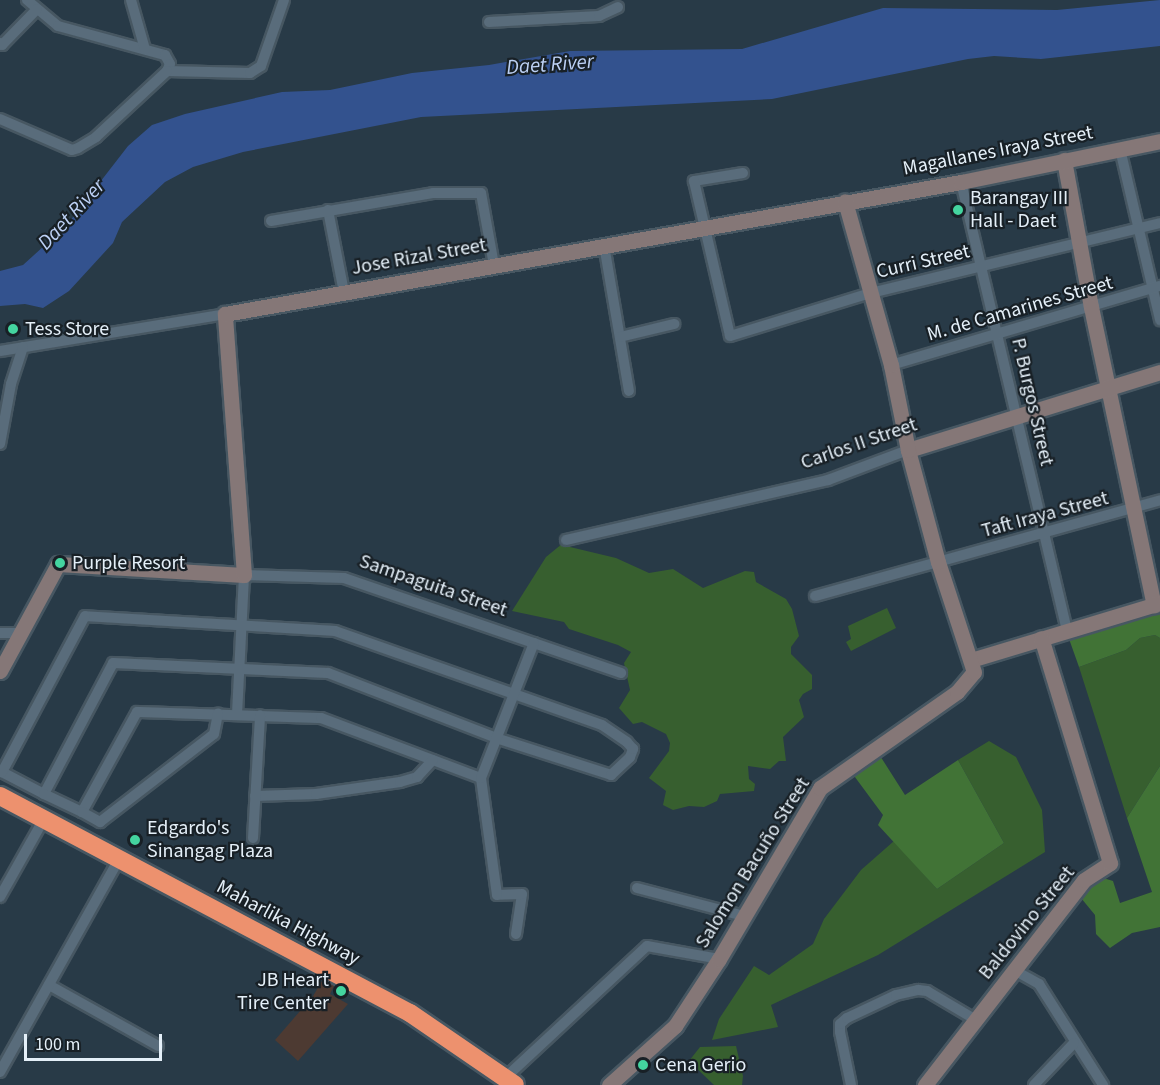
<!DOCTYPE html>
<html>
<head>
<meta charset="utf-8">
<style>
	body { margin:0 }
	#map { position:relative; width:1160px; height:1085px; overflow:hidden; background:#283a47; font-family:"Source Sans 3",sans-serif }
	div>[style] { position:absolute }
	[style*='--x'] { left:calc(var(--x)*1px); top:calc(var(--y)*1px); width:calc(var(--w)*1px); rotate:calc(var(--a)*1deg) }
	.industrial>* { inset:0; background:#4d3a32 }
	.green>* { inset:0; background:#375f2f }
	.forest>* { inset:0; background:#417336 }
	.water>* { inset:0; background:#33528e }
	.roads { filter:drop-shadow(2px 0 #475762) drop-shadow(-2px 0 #475762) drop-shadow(0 2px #475762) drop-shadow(0 -2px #475762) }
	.street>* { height:10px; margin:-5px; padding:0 5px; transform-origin:5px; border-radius:5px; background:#596c7b }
	.secondary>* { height:15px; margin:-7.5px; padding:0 7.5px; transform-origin:7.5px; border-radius:7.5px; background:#857777 }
	.highway>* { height:18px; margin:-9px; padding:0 9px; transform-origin:9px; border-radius:9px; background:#ed916e }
	.dots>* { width:16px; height:16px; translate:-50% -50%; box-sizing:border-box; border:3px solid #182026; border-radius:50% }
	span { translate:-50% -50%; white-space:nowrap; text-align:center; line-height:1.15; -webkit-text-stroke:4.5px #182026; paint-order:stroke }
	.street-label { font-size:20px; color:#e4eff8 }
	.poi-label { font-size:20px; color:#e4eff8 }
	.left { translate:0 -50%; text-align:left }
	.right { translate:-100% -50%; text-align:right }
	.water-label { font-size:21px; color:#bdd1f5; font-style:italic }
	.scale { position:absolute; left:24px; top:1034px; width:138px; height:27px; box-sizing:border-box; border:3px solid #e4eff8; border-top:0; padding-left:8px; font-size:18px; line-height:21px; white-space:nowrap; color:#e4eff8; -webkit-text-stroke:4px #182026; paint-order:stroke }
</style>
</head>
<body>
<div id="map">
	<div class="industrial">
		<div style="clip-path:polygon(325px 976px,336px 982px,330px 994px,348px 1004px,298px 1061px,275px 1040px,313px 996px)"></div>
	</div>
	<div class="green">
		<div style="clip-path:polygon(568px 539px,570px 547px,616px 558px,649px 573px,673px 569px,703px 588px,745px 571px,754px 572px,756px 582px,786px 599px,792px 609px,799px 636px,791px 647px,791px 654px,812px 675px,812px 689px,803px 694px,799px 700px,804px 717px,783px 737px,786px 761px,779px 761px,770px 769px,748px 766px,749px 779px,755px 784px,754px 791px,720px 794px,717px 801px,704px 807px,689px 806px,673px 810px,663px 805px,666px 791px,649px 778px,669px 751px,670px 743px,666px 734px,642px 722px,633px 724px,619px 708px,630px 690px,624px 663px,631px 652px,618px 645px,569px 629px,564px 622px,512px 611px,546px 557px)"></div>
		<div style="clip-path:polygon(887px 608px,896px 628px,851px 651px,846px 642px,851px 639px,848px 626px)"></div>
		<div style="clip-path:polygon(1155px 635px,1160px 638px,1160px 766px,1127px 818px,1079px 667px,1126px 650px,1140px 638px)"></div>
		<div style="clip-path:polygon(989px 741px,1016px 757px,1042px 810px,1045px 852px,878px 955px,771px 1005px,778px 1027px,712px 1040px,719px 1019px,754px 966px,769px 975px,813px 944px,824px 919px,861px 870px,894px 841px,937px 889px,1004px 843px,958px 760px)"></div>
		<div style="clip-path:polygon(736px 1046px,743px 1076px,742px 1085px,714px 1085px,689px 1061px,700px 1047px)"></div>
	</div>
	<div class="forest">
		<div style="clip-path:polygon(1160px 607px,1160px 638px,1155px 635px,1140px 638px,1126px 650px,1079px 667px,1068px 636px)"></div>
		<div style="clip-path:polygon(877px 751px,905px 795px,958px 760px,1004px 843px,937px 889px,878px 825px,883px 815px,849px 769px)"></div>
		<div style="clip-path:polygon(1160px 766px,1160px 927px,1132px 933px,1110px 948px,1096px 934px,1095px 915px,1081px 898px,1100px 877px,1113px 881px,1120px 903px,1152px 892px,1127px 818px)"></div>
	</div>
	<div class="water">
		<div style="clip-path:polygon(1160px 0,1160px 46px,1041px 59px,994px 56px,968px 59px,772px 99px,421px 117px,243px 152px,193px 167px,165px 182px,122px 222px,113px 243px,69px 291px,43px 308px,25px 304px,0 306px,0 271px,23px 265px,66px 226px,128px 146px,152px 125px,185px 114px,282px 92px,330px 90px,412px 73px,489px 65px,570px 51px,742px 49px,883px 8px,1057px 10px)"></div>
	</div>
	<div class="roads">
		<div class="street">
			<div style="--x:27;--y:0;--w:40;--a:40"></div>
			<div style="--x:58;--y:26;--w:111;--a:15.2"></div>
			<div style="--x:165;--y:55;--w:10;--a:61"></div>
			<div style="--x:170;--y:64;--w:8;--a:113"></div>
			<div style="--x:167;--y:71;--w:83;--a:1.4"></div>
			<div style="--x:250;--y:73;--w:13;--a:-32"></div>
			<div style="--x:261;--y:66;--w:70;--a:-70.8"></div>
			<div style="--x:131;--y:0;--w:51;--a:74.1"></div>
			<div style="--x:489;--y:22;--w:110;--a:-3.1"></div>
			<div style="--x:599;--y:16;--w:21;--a:-25"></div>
			<div style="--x:0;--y:43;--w:3;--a:45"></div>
			<div style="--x:2;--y:45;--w:50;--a:-45.8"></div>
			<div style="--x:0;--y:119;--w:78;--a:23.3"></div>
			<div style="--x:72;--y:150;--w:6;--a:-18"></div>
			<div style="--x:78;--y:148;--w:21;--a:-31"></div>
			<div style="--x:96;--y:137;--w:97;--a:-42.9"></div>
			<div style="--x:1120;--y:149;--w:176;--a:76.8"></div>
			<div style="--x:743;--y:173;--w:50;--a:170.7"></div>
			<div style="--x:694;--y:181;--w:159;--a:76.9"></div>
			<div style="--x:730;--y:336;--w:147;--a:-17"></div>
			<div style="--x:871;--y:293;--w:297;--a:-13.6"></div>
			<div style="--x:961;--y:182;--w:460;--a:76.7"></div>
			<div style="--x:328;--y:210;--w:84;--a:79"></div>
			<div style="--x:271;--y:221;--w:164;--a:-9.8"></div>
			<div style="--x:433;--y:193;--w:48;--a:0"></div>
			<div style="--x:481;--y:193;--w:73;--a:79.8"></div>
			<div style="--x:604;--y:245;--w:148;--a:80.3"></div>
			<div style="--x:620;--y:337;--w:56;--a:-13.5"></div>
			<div style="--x:0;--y:351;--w:228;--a:-9.3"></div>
			<div style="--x:891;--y:365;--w:280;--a:-16.4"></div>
			<div style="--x:0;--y:444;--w:61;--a:-79.6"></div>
			<div style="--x:11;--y:384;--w:39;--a:-72"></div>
			<div style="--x:566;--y:540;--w:269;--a:-12.9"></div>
			<div style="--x:828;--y:480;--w:85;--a:-20.6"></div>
			<div style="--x:815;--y:596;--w:358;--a:-15.5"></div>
			<div style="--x:0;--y:633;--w:20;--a:0"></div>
			<div style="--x:237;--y:714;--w:139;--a:-87.1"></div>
			<div style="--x:244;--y:575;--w:100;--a:1.7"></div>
			<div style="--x:344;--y:578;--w:293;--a:18.9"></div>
			<div style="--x:0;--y:771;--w:50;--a:27.6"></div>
			<div style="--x:44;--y:794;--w:148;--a:-62.2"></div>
			<div style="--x:113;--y:663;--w:215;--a:2.7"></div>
			<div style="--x:328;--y:673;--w:183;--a:21.1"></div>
			<div style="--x:499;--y:739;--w:118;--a:17.8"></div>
			<div style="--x:611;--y:775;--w:26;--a:-43"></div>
			<div style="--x:630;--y:757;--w:9;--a:-69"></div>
			<div style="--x:633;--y:749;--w:9;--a:-131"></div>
			<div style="--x:627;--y:742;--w:30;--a:-146"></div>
			<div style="--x:602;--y:725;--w:283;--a:-160.6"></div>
			<div style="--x:335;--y:631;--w:250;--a:-176.6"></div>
			<div style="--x:85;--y:616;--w:177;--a:118"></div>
			<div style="--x:44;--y:794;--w:42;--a:25.3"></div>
			<div style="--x:82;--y:812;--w:114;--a:-61.2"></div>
			<div style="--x:137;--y:712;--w:184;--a:1.9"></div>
			<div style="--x:321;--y:718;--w:171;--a:20.6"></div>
			<div style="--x:255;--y:796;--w:61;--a:-1.9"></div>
			<div style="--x:316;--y:794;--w:85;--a:-8.1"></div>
			<div style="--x:400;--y:782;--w:18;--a:-16"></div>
			<div style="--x:417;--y:777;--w:23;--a:-47"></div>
			<div style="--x:82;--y:812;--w:21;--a:29"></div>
			<div style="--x:100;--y:822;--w:144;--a:-37.7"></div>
			<div style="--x:214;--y:734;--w:21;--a:-79"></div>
			<div style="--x:253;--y:838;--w:123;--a:-86.7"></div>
			<div style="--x:637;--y:888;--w:111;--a:14.7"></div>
			<div style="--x:0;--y:897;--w:90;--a:-60.6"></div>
			<div style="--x:516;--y:934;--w:40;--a:-81.5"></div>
			<div style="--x:522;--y:894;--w:25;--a:178"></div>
			<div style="--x:497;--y:895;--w:118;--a:-97.8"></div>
			<div style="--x:481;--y:778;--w:145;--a:-68.6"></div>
			<div style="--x:1014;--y:970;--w:29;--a:29"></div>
			<div style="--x:1039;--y:984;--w:120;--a:57.6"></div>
			<div style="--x:49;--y:985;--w:125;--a:29.2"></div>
			<div style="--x:0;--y:1072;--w:244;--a:-60.8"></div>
			<div style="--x:505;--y:1078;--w:194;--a:-42.9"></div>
			<div style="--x:647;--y:946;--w:73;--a:10.2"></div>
			<div style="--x:851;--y:1085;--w:54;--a:-101.7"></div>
			<div style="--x:840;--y:1032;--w:8;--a:-90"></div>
			<div style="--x:840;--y:1024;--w:9;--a:-41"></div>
			<div style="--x:847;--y:1018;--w:54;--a:-25.1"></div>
			<div style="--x:896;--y:995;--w:23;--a:-13"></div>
			<div style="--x:918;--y:990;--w:9;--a:6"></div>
			<div style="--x:927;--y:991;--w:57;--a:30.6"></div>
			<div style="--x:1034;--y:1085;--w:58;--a:-46.4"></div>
		</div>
		<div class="secondary">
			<div style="--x:1064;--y:160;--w:149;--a:79.6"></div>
			<div style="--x:1091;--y:307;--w:305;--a:78.1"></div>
			<div style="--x:908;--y:450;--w:264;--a:-17.2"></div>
			<div style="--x:971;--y:660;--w:197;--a:-16.8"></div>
			<div style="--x:0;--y:671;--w:122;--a:-61.5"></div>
			<div style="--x:58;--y:564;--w:186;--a:3.4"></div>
			<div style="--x:244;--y:575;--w:262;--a:-94.2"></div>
			<div style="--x:225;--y:314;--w:748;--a:-10.17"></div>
			<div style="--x:961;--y:182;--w:203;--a:-11.6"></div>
			<div style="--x:609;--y:1085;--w:89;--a:-41.8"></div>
			<div style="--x:675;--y:1026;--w:80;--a:-56.7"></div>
			<div style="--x:719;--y:959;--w:199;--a:-59.4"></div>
			<div style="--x:820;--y:788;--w:167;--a:-35"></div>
			<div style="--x:957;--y:692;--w:26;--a:-50"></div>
			<div style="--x:974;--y:672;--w:116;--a:-108.1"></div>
			<div style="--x:938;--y:562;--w:116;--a:-105"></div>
			<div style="--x:908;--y:450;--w:87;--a:-101.3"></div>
			<div style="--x:891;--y:365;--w:170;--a:-105.7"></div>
			<div style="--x:925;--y:1085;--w:259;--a:-52.2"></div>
			<div style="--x:1084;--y:880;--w:31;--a:-33"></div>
			<div style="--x:1110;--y:863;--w:235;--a:-107"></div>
		</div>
		<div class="highway">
			<div style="--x:0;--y:796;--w:464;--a:27.9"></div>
			<div style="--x:410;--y:1013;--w:127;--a:34.4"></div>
		</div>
	</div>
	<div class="dots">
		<div style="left:958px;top:210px;background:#44d49f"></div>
		<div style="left:13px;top:329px;background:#44d49f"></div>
		<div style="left:60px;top:563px;background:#44d49f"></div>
		<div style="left:135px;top:840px;background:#44d49f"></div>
		<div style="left:341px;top:991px;background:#44d49f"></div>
		<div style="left:643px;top:1065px;background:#44d49f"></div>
	</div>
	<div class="street-label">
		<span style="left:998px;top:151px;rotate:-11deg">Magallanes Iraya Street</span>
		<span style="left:419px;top:257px;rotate:-10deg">Jose Rizal Street</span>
		<span style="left:923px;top:262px;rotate:-13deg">Curri Street</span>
		<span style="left:1020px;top:309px;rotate:-16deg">M. de Camarines Street</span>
		<span style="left:1032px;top:402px;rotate:77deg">P. Burgos Street</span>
		<span style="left:859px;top:444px;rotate:-19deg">Carlos II Street</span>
		<span style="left:1045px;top:515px;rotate:-15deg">Taft Iraya Street</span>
		<span style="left:433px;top:586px;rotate:19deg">Sampaguita Street</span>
		<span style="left:753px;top:863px;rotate:-58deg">Salomon Bacuño Street</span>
		<span style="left:288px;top:923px;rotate:28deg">Maharlika Highway</span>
		<span style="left:1027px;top:923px;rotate:-51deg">Baldovino Street</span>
	</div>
	<div class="poi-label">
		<span class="left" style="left:970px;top:210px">Barangay III<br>Hall - Daet</span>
		<span class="left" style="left:25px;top:329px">Tess Store</span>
		<span class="left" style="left:72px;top:563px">Purple Resort</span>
		<span class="left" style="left:147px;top:840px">Edgardo's<br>Sinangag Plaza</span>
		<span class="right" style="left:329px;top:992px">JB Heart<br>Tire Center</span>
		<span class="left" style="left:655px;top:1065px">Cena Gerio</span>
	</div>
	<div class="water-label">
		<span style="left:550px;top:64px;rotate:-4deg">Daet River</span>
		<span style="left:71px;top:214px;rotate:-47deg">Daet River</span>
	</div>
	<div class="scale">100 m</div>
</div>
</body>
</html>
